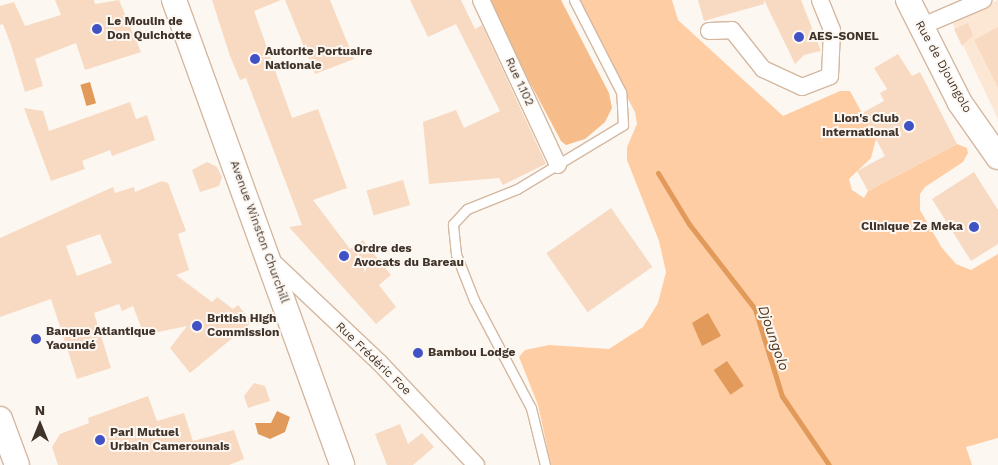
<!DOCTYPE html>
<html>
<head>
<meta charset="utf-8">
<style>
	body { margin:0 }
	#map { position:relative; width:998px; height:465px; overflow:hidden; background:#fdf7f2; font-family:"Work Sans",sans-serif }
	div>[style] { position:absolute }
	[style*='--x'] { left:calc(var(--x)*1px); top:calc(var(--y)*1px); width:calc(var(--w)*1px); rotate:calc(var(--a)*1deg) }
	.built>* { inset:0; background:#fce7d5 }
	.green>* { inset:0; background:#ffcda3 }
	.forest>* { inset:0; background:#f6bc89 }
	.water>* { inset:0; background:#e19a5a; transform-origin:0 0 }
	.stream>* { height:5px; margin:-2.5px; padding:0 2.5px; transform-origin:2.5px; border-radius:2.5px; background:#e19a5a }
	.building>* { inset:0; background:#f7dac1; transform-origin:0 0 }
	.roads { filter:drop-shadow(1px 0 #d4b8a0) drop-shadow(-1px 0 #d4b8a0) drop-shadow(0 1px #d4b8a0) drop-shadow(0 -1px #d4b8a0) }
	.lane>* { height:9px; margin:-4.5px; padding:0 4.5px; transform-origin:4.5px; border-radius:4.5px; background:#fff }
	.street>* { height:16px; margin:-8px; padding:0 8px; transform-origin:8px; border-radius:8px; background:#fff }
	.secondary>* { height:24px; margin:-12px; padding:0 12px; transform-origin:12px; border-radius:12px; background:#fff }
	.dots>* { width:14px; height:14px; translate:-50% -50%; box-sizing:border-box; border:2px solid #fdf7f2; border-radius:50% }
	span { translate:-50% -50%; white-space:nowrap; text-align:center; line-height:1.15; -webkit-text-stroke:4px #fdf7f2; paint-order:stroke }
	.poi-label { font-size:12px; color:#3f332a; font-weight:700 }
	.left { translate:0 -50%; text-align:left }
	.right { translate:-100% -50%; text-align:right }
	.street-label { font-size:12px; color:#3f332a }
	.water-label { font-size:14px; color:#4f3216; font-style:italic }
	.north { position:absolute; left:15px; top:400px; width:50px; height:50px; -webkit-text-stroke:4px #fdf7f2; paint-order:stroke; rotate:0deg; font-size:14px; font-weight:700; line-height:20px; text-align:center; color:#3f332a }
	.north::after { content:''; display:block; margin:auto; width:18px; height:22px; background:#3f332a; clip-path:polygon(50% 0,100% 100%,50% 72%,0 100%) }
</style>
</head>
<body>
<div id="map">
	<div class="built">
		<div style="clip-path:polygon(998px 0,998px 119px,951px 20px)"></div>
	</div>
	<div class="green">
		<div style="clip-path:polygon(575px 0,672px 0,678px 20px,783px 116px,840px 91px,850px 91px,876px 139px,871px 158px,849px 179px,852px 190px,864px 198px,868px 191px,957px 144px,967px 148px,968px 153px,963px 162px,925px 187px,920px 194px,920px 210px,942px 248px,956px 264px,971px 270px,998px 254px,998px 438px,966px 447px,972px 465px,551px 465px,538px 405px,519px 357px,525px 350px,549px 345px,609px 349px,643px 327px,658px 303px,666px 272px,659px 241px,627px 160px,627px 147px,637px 124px,635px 112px)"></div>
	</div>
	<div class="forest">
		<div style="clip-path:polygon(486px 0,561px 0,609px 93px,612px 108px,605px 122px,585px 139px,566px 145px,561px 141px)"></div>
	</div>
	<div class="water">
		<div style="left:90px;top:82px;width:22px;height:10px;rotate:74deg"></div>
		<div style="clip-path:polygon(708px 313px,721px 336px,702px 346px,692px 323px)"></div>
		<div style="left:727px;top:361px;width:30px;height:16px;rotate:56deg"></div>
		<div style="clip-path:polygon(277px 411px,290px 417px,285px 432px,270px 439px,258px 434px,255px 423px,271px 423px)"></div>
	</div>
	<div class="stream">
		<div style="--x:658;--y:173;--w:60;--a:58.7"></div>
		<div style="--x:689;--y:224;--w:108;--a:52.2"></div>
		<div style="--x:755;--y:309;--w:91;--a:72.8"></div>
		<div style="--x:782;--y:396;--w:83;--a:55.7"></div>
	</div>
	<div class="building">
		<div style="clip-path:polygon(55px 0,94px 0,95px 4px,119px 0,141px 52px,85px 70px,76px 43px,35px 59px,43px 86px,25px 92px,11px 45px,3px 24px,0 25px,0 6px,14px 2px,25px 26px,61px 15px)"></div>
		<div style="clip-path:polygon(212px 0,281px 0,254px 11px,292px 118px,318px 109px,347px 188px,313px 200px,350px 249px,363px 240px,391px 275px,379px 285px,396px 307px,376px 324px,289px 227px,302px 225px,246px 78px,240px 80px,230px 56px)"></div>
		<div style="clip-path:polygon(285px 0,330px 0,354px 59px,315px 74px)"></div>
		<div style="clip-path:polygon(410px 0,461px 0,475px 29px,482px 25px,546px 164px,503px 185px,499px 178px,429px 184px,423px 122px,456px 110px,464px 128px,500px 111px,456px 24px,428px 37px)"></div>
		<div style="clip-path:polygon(698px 0,764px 0,764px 4px,704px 21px)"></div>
		<div style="clip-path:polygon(764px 0,801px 0,821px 51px,804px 55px,795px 64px)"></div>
		<div style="clip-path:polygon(968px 23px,973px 35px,962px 46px,954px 29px)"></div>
		<div style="clip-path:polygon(998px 27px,998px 88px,974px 40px)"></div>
		<div style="clip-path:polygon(898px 54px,912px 76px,920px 72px,957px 144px,868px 191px,857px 171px,885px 156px,862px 113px,884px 101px,880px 93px,887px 89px,874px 68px)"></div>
		<div style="clip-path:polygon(130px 102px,136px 119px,147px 115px,155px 140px,112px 156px,110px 150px,82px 161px,85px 169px,51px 181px,24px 108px,43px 111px,49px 131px)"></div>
		<div style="clip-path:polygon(207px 162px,217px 167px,222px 177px,219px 186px,200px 192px,192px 170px)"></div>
		<div style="clip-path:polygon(974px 172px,998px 210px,998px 244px,971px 261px,932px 199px)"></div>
		<div style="left:403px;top:180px;width:26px;height:38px;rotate:74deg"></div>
		<div style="clip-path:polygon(evenodd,162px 181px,168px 183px,186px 231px,178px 234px,189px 270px,176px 275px,212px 302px,217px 297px,233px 309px,238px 305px,252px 322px,190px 373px,170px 348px,187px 326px,144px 335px,133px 306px,122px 311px,119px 304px,94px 313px,111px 368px,77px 379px,51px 299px,0 317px,0 238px,113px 187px,115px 193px,134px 187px,135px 192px,162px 181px,100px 234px,112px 263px,77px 276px,66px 246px,100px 234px)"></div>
		<div style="left:611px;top:208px;width:72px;height:79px;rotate:55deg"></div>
		<div style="clip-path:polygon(254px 383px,265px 386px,270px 401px,248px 408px,244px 396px)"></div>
		<div style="clip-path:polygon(148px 396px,157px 421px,184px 413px,193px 441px,234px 430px,244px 459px,229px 465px,58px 465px,52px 447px,60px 434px,89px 423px,88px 418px)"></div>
		<div style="clip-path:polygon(400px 424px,408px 444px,422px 433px,434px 447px,413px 465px,387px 465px,375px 434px)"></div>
	</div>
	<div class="roads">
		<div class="lane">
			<div style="--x:545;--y:465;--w:59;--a:-103.8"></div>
			<div style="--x:531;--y:408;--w:122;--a:-117.8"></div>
			<div style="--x:474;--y:300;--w:49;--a:-111.4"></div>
			<div style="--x:456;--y:254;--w:30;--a:-96"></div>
			<div style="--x:453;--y:224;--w:21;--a:-47"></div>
			<div style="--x:467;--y:209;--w:54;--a:-21.8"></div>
			<div style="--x:517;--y:189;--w:124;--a:-31.1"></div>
			<div style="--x:623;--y:125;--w:33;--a:-93"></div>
			<div style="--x:621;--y:92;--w:103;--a:-117.1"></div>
		</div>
		<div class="street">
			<div style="--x:481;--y:0;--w:182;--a:65"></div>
			<div style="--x:920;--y:27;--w:69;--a:-23.2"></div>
			<div style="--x:709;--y:31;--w:23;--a:-2"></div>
			<div style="--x:732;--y:30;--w:50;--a:51.5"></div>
			<div style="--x:763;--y:69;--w:43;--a:24.8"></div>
			<div style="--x:802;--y:87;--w:30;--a:-21"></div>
			<div style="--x:830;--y:76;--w:46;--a:-87.5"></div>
			<div style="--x:832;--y:30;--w:32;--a:-112"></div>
			<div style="--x:271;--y:260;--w:150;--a:43.4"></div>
			<div style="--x:380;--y:363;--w:140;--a:46.7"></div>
		</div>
		<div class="secondary">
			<div style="--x:174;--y:0;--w:494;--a:70.1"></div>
			<div style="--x:908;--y:0;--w:115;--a:63.2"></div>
			<div style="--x:960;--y:103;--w:66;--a:54.9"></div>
			<div style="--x:0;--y:419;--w:49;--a:69.7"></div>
		</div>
	</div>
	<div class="dots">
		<div style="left:97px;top:29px;background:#4152c5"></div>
		<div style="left:799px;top:37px;background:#4152c5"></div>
		<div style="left:255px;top:59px;background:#4152c5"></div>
		<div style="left:909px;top:126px;background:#4152c5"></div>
		<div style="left:974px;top:227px;background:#4152c5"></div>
		<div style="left:344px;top:256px;background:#4152c5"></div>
		<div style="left:197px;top:326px;background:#4152c5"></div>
		<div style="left:36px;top:339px;background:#4152c5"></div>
		<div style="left:418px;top:353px;background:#4152c5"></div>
		<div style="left:100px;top:440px;background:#4152c5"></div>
	</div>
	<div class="poi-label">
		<span class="left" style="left:107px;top:29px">Le Moulin de<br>Don Quichotte</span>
		<span class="left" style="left:809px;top:37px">AES-SONEL</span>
		<span class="left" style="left:265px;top:59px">Autorite Portuaire<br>Nationale</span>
		<span class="right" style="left:899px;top:126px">Lion's Club<br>International</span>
		<span class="right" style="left:963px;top:227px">Clinique Ze Meka</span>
		<span class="left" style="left:354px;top:256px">Ordre des<br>Avocats du Bareau</span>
		<span class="left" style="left:207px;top:326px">British High<br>Commission</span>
		<span class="left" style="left:46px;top:339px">Banque Atlantique<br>Yaoundé</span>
		<span class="left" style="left:428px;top:353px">Bambou Lodge</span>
		<span class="left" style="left:110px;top:440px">Pari Mutuel<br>Urbain Camerounais</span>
	</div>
	<div class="street-label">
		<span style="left:943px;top:67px;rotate:61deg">Rue de Djoungolo</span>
		<span style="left:519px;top:82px;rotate:65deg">Rue 1.102</span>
		<span style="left:259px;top:232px;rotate:70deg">Avenue Winston Churchill</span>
		<span style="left:373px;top:359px;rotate:44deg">Rue Frédéric Foe</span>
	</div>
	<div class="water-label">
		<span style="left:774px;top:338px;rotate:71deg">Djoungolo</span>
	</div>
	<div class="north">N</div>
</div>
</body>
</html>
